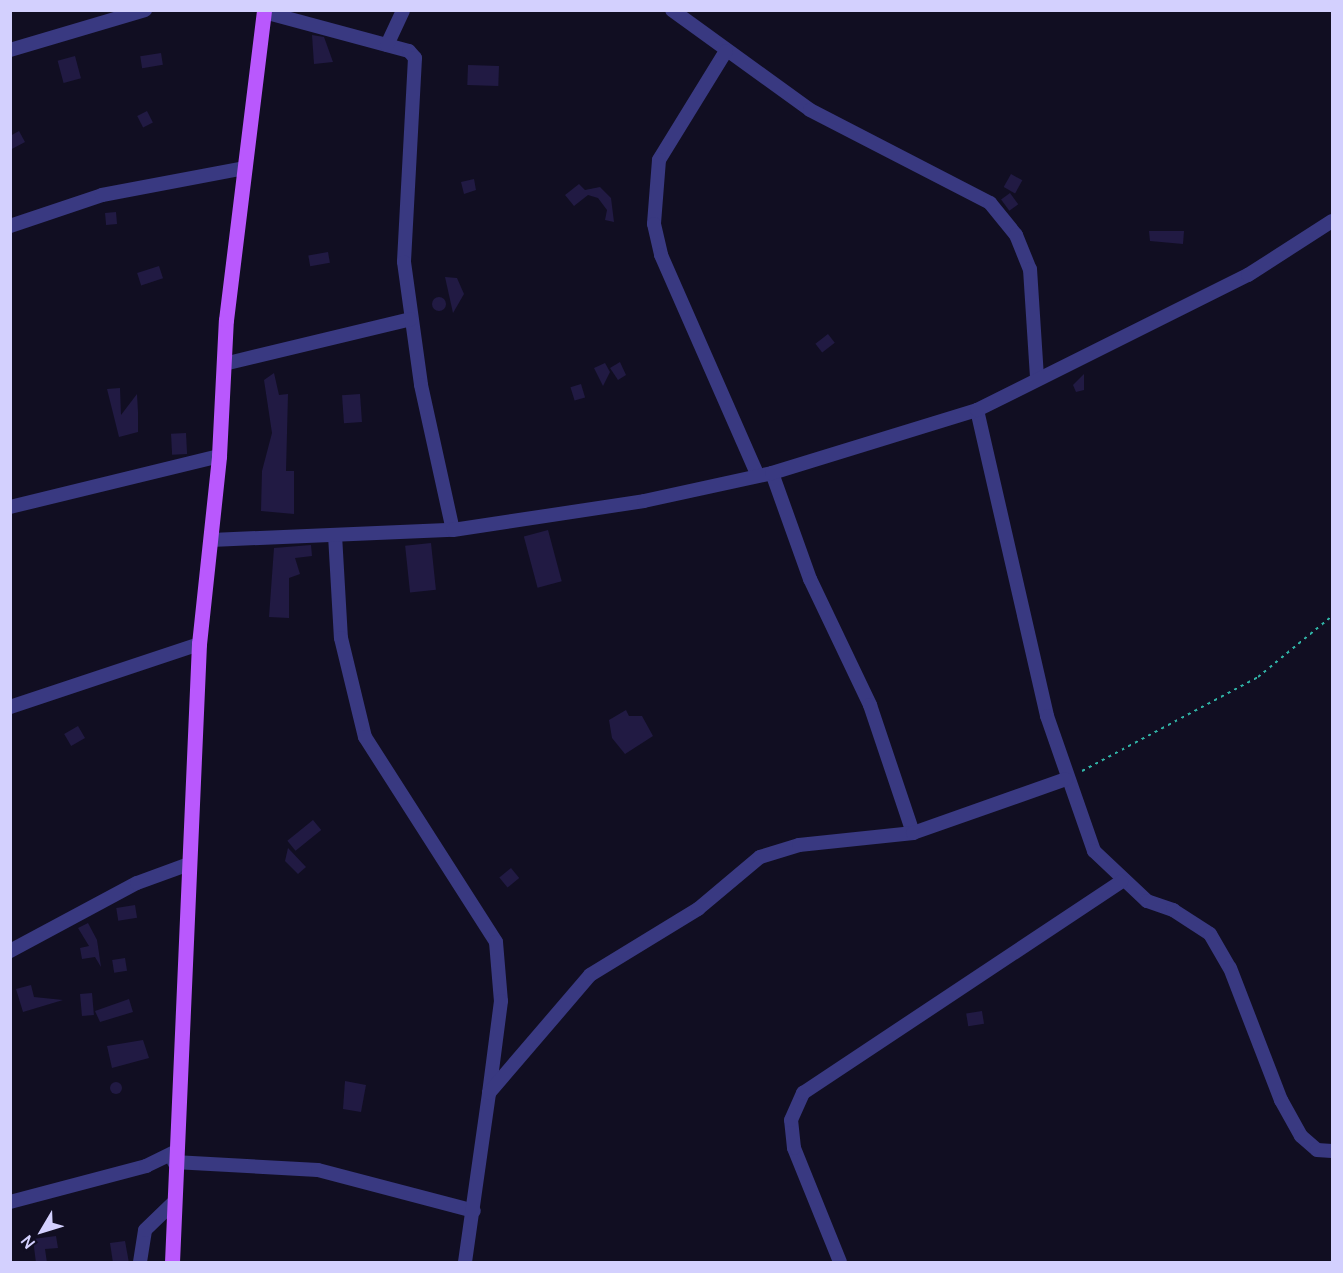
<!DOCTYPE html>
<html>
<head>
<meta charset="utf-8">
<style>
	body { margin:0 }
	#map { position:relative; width:1343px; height:1273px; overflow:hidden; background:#110e22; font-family:Manrope,sans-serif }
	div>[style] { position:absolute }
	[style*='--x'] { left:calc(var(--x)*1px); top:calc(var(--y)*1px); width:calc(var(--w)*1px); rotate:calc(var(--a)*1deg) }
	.building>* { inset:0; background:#211a43; transform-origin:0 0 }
	.round { border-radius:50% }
	.path>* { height:2px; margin-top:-1px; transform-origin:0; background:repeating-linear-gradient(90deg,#30b3a6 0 3px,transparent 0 7.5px) }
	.minor>* { height:14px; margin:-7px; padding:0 7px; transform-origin:7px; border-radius:7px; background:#393981 }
	.major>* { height:15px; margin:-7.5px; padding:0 7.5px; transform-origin:7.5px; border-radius:7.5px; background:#b958fd }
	span { translate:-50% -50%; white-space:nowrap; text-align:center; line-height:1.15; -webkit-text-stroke:4.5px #110e22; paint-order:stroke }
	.frame { position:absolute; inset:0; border:12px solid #d3d0fe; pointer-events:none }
	.north { position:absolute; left:12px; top:1201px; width:60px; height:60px; -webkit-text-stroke:4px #110e22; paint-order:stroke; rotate:232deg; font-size:16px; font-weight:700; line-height:24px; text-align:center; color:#d3d0fe }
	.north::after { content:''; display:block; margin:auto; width:21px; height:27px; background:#d3d0fe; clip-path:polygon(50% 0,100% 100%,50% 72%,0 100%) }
</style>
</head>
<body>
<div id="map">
	<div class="building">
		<div style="clip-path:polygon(312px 35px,324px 37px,333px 62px,314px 64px)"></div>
		<div style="left:161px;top:53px;width:12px;height:21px;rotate:81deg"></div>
		<div style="left:75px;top:56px;width:23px;height:18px;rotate:75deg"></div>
		<div style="left:468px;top:65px;width:31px;height:20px;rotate:2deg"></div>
		<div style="left:147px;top:111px;width:13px;height:11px;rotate:63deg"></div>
		<div style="clip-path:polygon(19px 131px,25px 142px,10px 150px,10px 136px)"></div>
		<div style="left:1011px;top:174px;width:13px;height:15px;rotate:29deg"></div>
		<div style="clip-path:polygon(474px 179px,476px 190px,464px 194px,461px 182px)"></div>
		<div style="clip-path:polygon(579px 184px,585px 190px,600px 187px,611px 198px,614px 222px,605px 220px,607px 210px,598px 198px,588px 195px,574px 206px,565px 195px)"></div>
		<div style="left:1010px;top:193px;width:14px;height:11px;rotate:54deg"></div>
		<div style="left:116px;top:212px;width:12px;height:11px;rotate:85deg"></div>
		<div style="clip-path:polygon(1149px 231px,1184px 231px,1183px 244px,1150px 241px)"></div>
		<div style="left:328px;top:252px;width:11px;height:20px;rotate:80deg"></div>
		<div style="left:159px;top:266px;width:13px;height:23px;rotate:72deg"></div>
		<div style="clip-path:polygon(445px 277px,457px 278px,464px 294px,453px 313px)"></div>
		<div class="round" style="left:432px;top:297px;width:14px;height:14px"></div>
		<div style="left:828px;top:334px;width:11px;height:16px;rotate:52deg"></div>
		<div style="clip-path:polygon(620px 362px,626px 375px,618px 380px,610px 368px)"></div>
		<div style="clip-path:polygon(605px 363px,610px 372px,603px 386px,594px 368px)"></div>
		<div style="clip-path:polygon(274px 373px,279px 395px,288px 394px,286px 471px,294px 471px,294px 514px,261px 511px,262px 471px,272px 433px,264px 380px)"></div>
		<div style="clip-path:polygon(1084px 374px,1084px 390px,1076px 392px,1073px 385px)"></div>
		<div style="left:581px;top:384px;width:14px;height:11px;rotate:73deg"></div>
		<div style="clip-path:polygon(120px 388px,121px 415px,137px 394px,138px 412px,138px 432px,119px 437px,107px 389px)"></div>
		<div style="left:360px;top:394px;width:28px;height:18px;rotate:86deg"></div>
		<div style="left:186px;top:433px;width:21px;height:15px;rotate:87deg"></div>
		<div style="left:548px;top:530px;width:53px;height:25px;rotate:75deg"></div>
		<div style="left:431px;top:543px;width:47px;height:26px;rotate:84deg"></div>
		<div style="clip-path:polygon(311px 545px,312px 556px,295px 558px,300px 574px,289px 578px,289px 618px,269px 617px,274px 548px)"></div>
		<div style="clip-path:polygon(626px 710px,629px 716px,642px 716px,653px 736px,625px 754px,612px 738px,609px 720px)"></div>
		<div style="left:78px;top:726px;width:14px;height:16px;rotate:60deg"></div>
		<div style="left:313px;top:820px;width:13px;height:33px;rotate:51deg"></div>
		<div style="clip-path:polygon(288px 848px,306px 867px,298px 874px,285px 861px)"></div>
		<div style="left:511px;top:868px;width:13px;height:15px;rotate:51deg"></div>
		<div style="left:135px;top:905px;width:13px;height:19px;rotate:81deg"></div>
		<div style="clip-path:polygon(88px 923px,97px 940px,101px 967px,95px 957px,82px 959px,80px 948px,89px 946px,78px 928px)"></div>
		<div style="left:125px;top:958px;width:13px;height:13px;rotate:81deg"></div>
		<div style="clip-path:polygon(31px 985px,34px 997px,63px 1000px,23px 1012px,16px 989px)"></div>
		<div style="left:92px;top:993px;width:22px;height:12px;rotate:85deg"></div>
		<div style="clip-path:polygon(129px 999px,133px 1012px,100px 1022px,95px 1011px)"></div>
		<div style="left:982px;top:1011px;width:13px;height:16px;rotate:81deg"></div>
		<div style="clip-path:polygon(143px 1040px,149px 1058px,112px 1068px,107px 1046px)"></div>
		<div style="clip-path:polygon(345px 1081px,366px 1085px,361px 1112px,343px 1109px)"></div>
		<div class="round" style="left:110px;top:1082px;width:12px;height:12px"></div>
		<div style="clip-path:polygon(56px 1236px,58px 1248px,45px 1249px,47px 1263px,36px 1263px,33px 1239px)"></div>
		<div style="clip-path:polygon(125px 1241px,129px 1263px,113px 1263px,110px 1243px)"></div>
	</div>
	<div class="path">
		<div style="--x:1082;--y:771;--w:200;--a:-28.1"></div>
		<div style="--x:1258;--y:677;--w:96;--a:-39.5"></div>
	</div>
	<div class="minor">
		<div style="--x:672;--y:10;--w:170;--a:35.9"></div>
		<div style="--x:810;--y:110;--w:203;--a:27.3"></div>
		<div style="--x:990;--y:203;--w:41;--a:50.9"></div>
		<div style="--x:1016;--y:235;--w:37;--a:68"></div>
		<div style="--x:1030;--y:269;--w:107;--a:86.3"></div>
		<div style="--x:264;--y:12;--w:150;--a:15.1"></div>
		<div style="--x:409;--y:51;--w:9;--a:49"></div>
		<div style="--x:415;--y:58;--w:204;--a:93.1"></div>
		<div style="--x:404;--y:262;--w:124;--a:82.1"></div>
		<div style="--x:421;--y:385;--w:148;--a:77.6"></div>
		<div style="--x:387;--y:45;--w:38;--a:-65"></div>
		<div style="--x:10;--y:50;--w:141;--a:-16.5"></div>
		<div style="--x:726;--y:51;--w:128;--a:121.6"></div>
		<div style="--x:659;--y:160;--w:64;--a:94.5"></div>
		<div style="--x:654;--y:224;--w:32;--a:77"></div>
		<div style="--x:661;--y:255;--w:241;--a:66.3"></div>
		<div style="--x:10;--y:226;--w:97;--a:-18.6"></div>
		<div style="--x:102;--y:195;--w:146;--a:-10.7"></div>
		<div style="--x:224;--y:364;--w:192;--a:-13.5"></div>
		<div style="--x:977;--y:410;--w:314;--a:77.1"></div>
		<div style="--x:1047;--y:716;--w:143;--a:70.8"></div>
		<div style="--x:1094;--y:851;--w:73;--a:43.3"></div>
		<div style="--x:1147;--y:901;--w:28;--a:19"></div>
		<div style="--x:1173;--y:910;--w:44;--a:33"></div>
		<div style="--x:1210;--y:934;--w:39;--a:60"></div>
		<div style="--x:1230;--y:968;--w:142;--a:68.9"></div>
		<div style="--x:1281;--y:1100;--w:41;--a:60.9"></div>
		<div style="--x:1301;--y:1136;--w:21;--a:41"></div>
		<div style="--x:1317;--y:1150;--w:15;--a:4"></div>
		<div style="--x:772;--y:473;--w:113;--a:70.3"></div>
		<div style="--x:810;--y:579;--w:140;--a:64.5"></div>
		<div style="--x:870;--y:705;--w:135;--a:71.4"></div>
		<div style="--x:10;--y:507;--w:215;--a:-13.7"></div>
		<div style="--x:335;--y:535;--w:103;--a:86.7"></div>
		<div style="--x:341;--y:638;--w:102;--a:76.4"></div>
		<div style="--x:365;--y:737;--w:243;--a:57.4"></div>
		<div style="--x:496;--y:942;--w:59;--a:85.2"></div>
		<div style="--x:501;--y:1001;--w:93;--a:97.4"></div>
		<div style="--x:211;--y:540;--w:242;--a:-2.4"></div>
		<div style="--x:453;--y:530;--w:193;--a:-8.6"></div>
		<div style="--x:644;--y:501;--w:131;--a:-12.3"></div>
		<div style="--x:772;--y:473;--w:214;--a:-17.1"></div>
		<div style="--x:977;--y:410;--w:303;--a:-26.5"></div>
		<div style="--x:1248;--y:275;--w:100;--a:-32.7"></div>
		<div style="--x:10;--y:707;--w:199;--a:-18.4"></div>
		<div style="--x:10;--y:951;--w:144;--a:-28.2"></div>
		<div style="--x:137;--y:883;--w:55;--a:-20.1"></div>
		<div style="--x:174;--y:1162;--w:144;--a:3.2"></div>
		<div style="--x:318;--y:1170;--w:161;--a:14.7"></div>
		<div style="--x:10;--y:1202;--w:141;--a:-14.8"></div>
		<div style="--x:146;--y:1166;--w:30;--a:-26"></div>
		<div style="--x:140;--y:1262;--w:32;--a:-81"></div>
		<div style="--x:145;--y:1230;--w:40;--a:-44"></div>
		<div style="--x:465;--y:1262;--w:171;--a:-81.9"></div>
		<div style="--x:489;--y:1093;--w:155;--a:-49.4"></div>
		<div style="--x:590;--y:975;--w:127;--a:-31.4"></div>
		<div style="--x:698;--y:909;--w:81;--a:-40"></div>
		<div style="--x:760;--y:857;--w:41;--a:-17.1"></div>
		<div style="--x:799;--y:845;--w:115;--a:-6"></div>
		<div style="--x:913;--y:833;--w:162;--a:-19.4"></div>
		<div style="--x:840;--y:1262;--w:123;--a:-112"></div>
		<div style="--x:794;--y:1148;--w:28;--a:-96"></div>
		<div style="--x:791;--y:1120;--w:30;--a:-66"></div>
		<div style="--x:803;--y:1093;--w:382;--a:-33.6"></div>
	</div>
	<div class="major">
		<div style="--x:172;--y:1262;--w:619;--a:-87.5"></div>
		<div style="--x:199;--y:644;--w:189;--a:-83.9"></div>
		<div style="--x:219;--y:456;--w:136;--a:-87.1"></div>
		<div style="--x:226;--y:320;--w:312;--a:-83"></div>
	</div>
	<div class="frame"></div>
	<div class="north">N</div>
</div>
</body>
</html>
